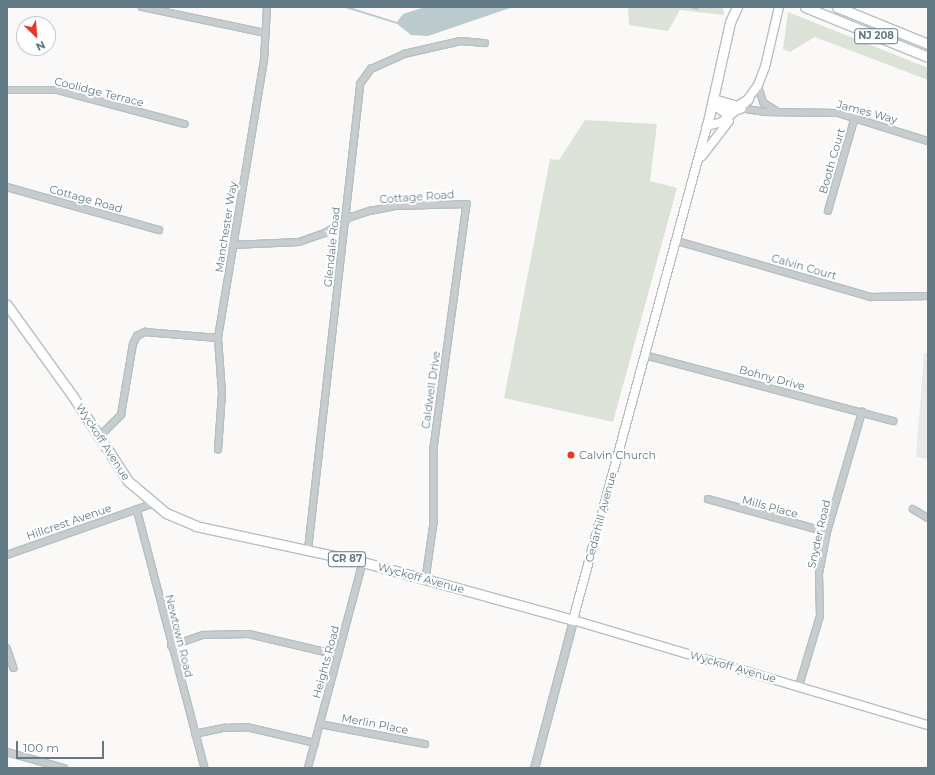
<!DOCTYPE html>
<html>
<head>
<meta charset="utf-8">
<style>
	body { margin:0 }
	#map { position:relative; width:935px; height:775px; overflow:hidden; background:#faf9f7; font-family:Montserrat,sans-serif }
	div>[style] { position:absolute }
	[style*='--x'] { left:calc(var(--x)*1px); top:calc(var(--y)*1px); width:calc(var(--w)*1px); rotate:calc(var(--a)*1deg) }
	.built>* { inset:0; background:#e8e9e8 }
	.green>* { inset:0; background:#dce2d8 }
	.water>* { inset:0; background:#bbcbcd }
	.stream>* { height:2px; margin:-1px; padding:0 1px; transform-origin:1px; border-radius:1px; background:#bbcbcd }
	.roads { filter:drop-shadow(1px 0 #b6bfc2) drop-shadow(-1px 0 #b6bfc2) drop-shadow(0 1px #b6bfc2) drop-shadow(0 -1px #b6bfc2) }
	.minor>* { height:5.5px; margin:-2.75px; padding:0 2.75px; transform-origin:2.75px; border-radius:2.75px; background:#c7cccf }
	.tertiary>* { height:7px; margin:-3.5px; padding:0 3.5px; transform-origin:3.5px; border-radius:3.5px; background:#c7cccf }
	.secondary>* { height:8px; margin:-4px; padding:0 4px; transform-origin:4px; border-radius:4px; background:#fff }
	.primary>* { height:9px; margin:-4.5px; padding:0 4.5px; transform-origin:4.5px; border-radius:4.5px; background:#fff }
	.trunk>* { height:9px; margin:-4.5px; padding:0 4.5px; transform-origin:4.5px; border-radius:4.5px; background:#fff }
	.dots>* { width:11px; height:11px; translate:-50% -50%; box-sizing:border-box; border:2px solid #fff; border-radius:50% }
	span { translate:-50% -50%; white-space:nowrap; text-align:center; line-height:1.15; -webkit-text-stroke:4px #fff; paint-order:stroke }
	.shield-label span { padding:1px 3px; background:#fff; border:1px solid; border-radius:3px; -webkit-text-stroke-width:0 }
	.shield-label { font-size:10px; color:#627a85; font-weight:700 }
	.street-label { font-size:11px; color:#627a85 }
	.poi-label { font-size:11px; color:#627a85 }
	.left { translate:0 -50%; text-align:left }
	.frame { position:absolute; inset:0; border:8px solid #627a85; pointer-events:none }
	.north { position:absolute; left:16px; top:16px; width:40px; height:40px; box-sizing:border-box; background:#fff; border:1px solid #c0cace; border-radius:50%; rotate:155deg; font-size:11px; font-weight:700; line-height:16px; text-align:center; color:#627a85 }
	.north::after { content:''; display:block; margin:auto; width:14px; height:18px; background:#f4321d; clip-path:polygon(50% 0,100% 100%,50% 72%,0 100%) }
	.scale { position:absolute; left:16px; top:741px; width:88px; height:18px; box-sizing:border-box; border:2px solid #627a85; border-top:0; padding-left:5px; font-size:12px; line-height:14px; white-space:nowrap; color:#627a85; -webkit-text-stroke:3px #fff; paint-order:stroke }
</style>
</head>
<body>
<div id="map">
	<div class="built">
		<div style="clip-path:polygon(924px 353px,928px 353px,928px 459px,916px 457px)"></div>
	</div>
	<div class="green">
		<div style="clip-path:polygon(628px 7px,723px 7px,724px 15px,680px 10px,668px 31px,629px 25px)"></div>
		<div style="clip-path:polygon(788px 12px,928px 68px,928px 80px,815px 37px,790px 52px,783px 49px)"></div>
		<div style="clip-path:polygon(585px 120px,657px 124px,650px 181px,677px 188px,613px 422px,504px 398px,550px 159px,559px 160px)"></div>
	</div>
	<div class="water">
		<div style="clip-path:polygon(425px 7px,513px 7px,428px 36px,411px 35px,396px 23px,403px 14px)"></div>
	</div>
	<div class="stream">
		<div style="--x:346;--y:7;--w:53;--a:17.4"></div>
		<div style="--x:690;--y:7;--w:8;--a:14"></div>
	</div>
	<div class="roads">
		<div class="minor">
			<div style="--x:142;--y:7;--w:126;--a:11.9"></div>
			<div style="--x:758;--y:85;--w:19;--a:72"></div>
			<div style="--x:764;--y:103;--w:13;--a:32"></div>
			<div style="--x:7;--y:90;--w:51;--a:0"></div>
			<div style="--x:58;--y:90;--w:131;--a:15"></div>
			<div style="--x:740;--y:108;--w:24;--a:9"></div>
			<div style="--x:764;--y:112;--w:74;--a:0.8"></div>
			<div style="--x:838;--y:113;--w:94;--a:17.3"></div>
			<div style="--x:7;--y:187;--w:158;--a:15.8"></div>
			<div style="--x:828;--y:211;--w:98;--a:-74"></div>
			<div style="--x:677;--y:241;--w:202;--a:16.1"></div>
			<div style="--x:871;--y:297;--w:57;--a:-1"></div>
			<div style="--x:232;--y:245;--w:67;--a:-2.6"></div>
			<div style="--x:299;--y:242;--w:28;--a:-19"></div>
			<div style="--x:325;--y:233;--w:31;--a:-32"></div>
			<div style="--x:351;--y:217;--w:20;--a:-18"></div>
			<div style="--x:370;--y:211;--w:25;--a:-11"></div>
			<div style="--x:395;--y:206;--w:72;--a:-1.6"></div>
			<div style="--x:467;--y:204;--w:247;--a:97.7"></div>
			<div style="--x:434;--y:449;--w:74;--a:90"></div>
			<div style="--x:434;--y:523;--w:57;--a:98.1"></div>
			<div style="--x:645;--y:355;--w:257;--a:14.9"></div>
			<div style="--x:100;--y:436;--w:30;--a:-45"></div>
			<div style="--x:121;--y:415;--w:72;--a:-80.4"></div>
			<div style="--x:133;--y:344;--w:9;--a:-63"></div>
			<div style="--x:137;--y:336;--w:9;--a:-27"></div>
			<div style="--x:145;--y:332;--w:73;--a:4.7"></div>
			<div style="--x:218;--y:450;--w:57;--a:-86"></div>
			<div style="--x:222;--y:393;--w:55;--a:-94.2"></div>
			<div style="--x:218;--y:338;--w:281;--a:-80.6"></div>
			<div style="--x:264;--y:61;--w:54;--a:-86.8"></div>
			<div style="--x:708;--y:499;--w:123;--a:15.5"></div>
			<div style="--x:137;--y:509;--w:268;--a:75.3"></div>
			<div style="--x:913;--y:509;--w:17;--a:31"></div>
			<div style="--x:308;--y:550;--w:469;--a:-83.6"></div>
			<div style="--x:360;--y:84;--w:19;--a:-54"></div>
			<div style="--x:371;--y:69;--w:36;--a:-24"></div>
			<div style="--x:404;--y:54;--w:58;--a:-12.8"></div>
			<div style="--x:461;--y:41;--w:24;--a:5"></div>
			<div style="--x:7;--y:555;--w:154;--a:-19.4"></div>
			<div style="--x:171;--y:646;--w:34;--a:-19"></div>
			<div style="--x:203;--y:635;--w:46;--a:-1.2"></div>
			<div style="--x:249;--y:634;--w:91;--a:13.3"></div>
			<div style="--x:7;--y:648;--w:21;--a:71"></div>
			<div style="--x:799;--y:686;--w:73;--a:-73.3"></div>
			<div style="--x:820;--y:616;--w:42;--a:-91.4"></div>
			<div style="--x:819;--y:574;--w:43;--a:-79.2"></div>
			<div style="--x:827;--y:532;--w:125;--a:-73.7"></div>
			<div style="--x:320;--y:724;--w:107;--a:10.8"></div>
			<div style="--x:195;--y:734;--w:30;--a:-12"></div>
			<div style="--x:224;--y:728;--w:23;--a:-2"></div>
			<div style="--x:247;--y:727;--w:70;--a:13.2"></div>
			<div style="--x:7;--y:752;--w:59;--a:15.7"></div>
			<div style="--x:308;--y:768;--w:213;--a:-75.1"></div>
		</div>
		<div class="tertiary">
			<div style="--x:534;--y:768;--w:153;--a:-75.2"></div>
		</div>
		<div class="secondary">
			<div style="--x:745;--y:103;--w:22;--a:-54"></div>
			<div style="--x:758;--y:85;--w:19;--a:-69"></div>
			<div style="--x:765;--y:67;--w:62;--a:-76.9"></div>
			<div style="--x:739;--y:108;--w:22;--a:141"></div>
			<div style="--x:722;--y:122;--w:16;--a:165"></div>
			<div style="--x:707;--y:126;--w:512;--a:105.18"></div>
			<div style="--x:573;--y:620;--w:370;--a:16.5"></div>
			<div style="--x:702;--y:156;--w:44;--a:-52.4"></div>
		</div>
		<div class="primary">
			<div style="--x:7;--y:305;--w:111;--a:54.2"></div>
			<div style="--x:72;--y:395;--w:103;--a:56.9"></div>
			<div style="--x:128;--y:481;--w:50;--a:40.1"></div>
			<div style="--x:166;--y:513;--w:33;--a:23"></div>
			<div style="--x:196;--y:526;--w:171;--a:12.2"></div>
			<div style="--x:363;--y:562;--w:218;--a:15.4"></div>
		</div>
		<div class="trunk">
			<div style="--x:805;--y:7;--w:133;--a:22.1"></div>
			<div style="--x:837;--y:7;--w:98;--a:22.1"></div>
			<div style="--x:713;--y:99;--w:25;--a:16"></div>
			<div style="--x:737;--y:106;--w:13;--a:-32"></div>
			<div style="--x:713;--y:99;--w:8;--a:67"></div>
			<div style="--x:716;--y:106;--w:11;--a:34"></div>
			<div style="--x:725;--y:112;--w:16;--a:-15"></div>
			<div style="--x:707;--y:126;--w:107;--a:-77.5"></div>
			<div style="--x:730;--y:22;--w:17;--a:-65"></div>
		</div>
	</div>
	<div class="dots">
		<div style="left:571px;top:455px;background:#f4321d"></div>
	</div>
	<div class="shield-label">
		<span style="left:876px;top:36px">NJ 208</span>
		<span style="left:347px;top:559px">CR 87</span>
	</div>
	<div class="street-label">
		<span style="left:99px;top:92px;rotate:14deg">Coolidge Terrace</span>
		<span style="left:867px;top:112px;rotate:15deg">James Way</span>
		<span style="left:832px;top:161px;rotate:-74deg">Booth Court</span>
		<span style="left:417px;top:197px;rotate:-4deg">Cottage Road</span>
		<span style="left:86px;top:199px;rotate:16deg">Cottage Road</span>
		<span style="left:226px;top:227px;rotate:-81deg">Manchester Way</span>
		<span style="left:332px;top:247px;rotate:-84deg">Glendale Road</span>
		<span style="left:804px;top:267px;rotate:16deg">Calvin Court</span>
		<span style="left:772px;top:378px;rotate:15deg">Bohny Drive</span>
		<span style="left:431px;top:390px;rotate:-82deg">Caldwell Drive</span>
		<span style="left:103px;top:442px;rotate:57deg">Wyckoff Avenue</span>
		<span style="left:770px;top:507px;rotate:15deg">Mills Place</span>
		<span style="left:601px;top:517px;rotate:-75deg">Cedarhill Avenue</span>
		<span style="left:69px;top:522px;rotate:-19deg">Hillcrest Avenue</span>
		<span style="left:819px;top:534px;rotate:-77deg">Snyder Road</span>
		<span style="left:421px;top:578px;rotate:15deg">Wyckoff Avenue</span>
		<span style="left:179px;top:636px;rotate:76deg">Newtown Road</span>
		<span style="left:326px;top:662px;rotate:-75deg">Heights Road</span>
		<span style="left:733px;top:667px;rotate:16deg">Wyckoff Avenue</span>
		<span style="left:375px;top:724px;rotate:11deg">Merlin Place</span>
	</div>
	<div class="poi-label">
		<span class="left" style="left:579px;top:455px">Calvin Church</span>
	</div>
	<div class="frame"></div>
	<div class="north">N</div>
	<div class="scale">100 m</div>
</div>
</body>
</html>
